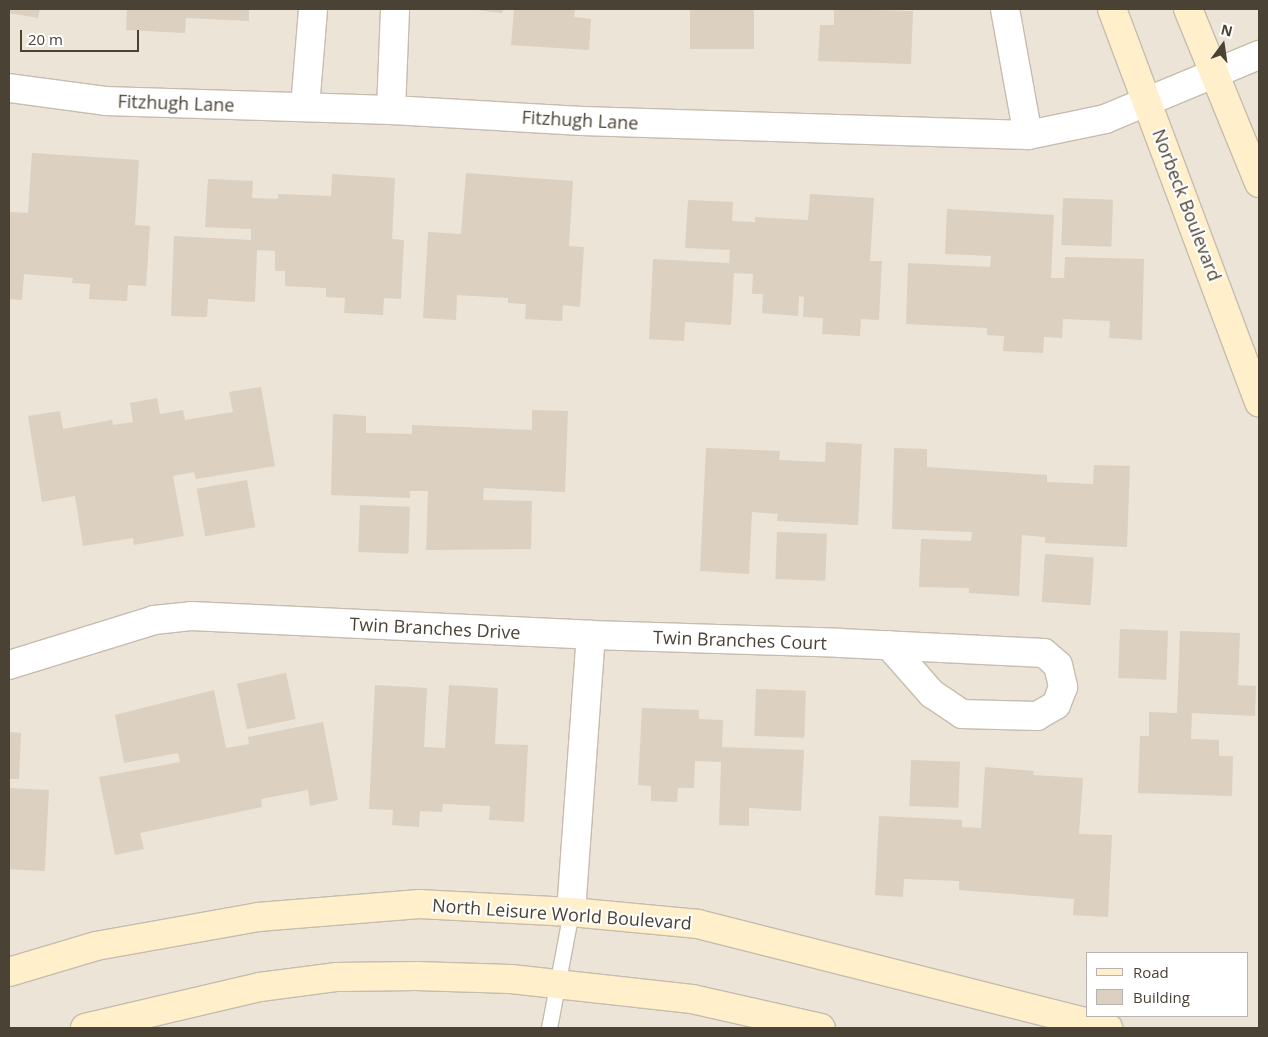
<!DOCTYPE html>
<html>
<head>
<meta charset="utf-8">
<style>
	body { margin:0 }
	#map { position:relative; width:1268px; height:1037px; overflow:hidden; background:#f6f2e9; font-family:"Open Sans",sans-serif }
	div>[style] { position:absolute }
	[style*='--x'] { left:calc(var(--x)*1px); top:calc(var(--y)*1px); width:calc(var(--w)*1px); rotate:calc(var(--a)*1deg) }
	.residential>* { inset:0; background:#ebe4d7 }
	.building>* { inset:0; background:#dcd0c0; transform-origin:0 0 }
	.roads { filter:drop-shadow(1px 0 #c6bcae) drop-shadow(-1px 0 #c6bcae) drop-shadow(0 1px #c6bcae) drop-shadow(0 -1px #c6bcae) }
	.lane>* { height:15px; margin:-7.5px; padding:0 7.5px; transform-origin:7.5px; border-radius:7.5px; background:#fff }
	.street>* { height:28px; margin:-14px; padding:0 14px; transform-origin:14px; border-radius:14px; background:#fff }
	.secondary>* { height:28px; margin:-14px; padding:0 14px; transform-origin:14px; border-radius:14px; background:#fff0cb }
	span { translate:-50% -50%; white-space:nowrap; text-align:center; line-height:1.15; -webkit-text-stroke:4px #fff; paint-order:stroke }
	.street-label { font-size:18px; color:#4b4236 }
	.frame { position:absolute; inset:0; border:10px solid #4b4236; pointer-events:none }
	.legend { position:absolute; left:1086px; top:952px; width:162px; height:65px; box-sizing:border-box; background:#fff; border:1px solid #b7b3af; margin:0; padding:6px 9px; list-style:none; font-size:15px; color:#4b4236 }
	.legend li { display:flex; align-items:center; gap:10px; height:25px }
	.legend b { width:25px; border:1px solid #b7b3af }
	.north { position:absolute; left:1198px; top:20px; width:50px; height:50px; -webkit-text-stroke:4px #fff; paint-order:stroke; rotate:14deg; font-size:14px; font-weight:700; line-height:20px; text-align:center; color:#4b4236 }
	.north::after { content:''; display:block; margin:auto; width:18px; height:22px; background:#4b4236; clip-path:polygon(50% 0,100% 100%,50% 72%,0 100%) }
	.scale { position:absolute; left:20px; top:30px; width:119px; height:22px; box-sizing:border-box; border:2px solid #4b4236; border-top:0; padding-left:6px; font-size:15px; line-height:18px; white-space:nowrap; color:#4b4236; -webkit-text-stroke:4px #fff; paint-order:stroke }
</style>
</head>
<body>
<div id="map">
	<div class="residential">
		<div style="clip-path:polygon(evenodd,9px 9px,1259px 9px,1259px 1028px,9px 1028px,9px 9px,1087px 953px,1247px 953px,1247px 1016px,1087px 1016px,1087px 953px)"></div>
	</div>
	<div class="building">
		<div style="clip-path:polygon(9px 9px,40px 9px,38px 18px,9px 13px)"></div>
		<div style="clip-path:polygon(127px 9px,249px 9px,249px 21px,186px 18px,185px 33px,126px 30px)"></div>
		<div style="clip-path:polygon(468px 9px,503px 9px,502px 13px)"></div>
		<div style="clip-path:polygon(514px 9px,575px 9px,574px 17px,591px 19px,589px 50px,511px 45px)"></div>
		<div style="left:690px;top:9px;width:64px;height:40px"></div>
		<div style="clip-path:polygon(834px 9px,913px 11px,911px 64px,818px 61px,820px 25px,834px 25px)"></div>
		<div style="clip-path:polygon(32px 153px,139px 160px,135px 225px,150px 226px,146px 286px,128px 285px,127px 301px,89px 299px,90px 284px,72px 283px,73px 278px,24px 274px,22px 300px,9px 299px,9px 212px,28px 213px)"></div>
		<div style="clip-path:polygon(466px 173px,573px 181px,569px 246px,584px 247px,580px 307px,563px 305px,562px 321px,525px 319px,526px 304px,508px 303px,508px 298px,457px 295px,456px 320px,423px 318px,428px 232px,461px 234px)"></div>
		<div style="clip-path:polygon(332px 174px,395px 178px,392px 239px,404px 240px,401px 299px,384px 298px,383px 315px,344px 313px,345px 298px,326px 297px,326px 288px,285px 286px,285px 271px,275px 271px,275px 251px,257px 250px,255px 302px,208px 299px,207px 317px,171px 316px,174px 236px,251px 240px,251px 229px,205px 227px,208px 179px,253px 181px,252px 198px,278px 199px,278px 194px,331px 196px)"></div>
		<div style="clip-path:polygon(810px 194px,874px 198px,870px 261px,882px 261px,879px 320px,861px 319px,860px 336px,822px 334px,823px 318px,803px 317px,804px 297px,799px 296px,798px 316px,762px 313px,763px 294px,752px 294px,753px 274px,734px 273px,731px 325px,685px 322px,684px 341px,649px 339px,653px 259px,729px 263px,730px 250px,685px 248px,688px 200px,733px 202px,732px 221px,755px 222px,755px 217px,808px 220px)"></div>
		<div style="left:1063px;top:198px;width:50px;height:47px;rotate:2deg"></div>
		<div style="clip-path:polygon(947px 209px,1054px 215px,1051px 278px,1064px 278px,1065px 257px,1144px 259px,1142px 340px,1109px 338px,1110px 321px,1063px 319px,1062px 338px,1044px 337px,1043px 353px,1003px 351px,1004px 336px,987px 335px,987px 328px,906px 324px,908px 263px,990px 267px,991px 256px,945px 254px)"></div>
		<div style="clip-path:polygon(261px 387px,275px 466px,196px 479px,194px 472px,173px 476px,184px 536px,134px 545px,133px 538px,83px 546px,75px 496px,42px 502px,28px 416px,60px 411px,63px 429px,112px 420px,113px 425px,133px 422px,130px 403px,157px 398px,160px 414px,183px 410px,185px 420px,233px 412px,229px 392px)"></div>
		<div style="clip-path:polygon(532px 410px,568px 411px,565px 492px,484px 488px,483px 500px,532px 501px,531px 549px,426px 550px,428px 491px,410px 491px,410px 498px,331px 495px,333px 414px,366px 416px,366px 433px,412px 434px,412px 425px,532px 430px)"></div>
		<div style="clip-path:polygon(826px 442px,862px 444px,858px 525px,777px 521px,778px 514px,752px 512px,749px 574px,700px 571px,706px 448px,780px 451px,779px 460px,825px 462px)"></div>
		<div style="clip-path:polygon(894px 448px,927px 449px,927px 467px,1047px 475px,1047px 482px,1093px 484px,1094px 465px,1130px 466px,1127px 547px,1045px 543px,1045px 537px,1022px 535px,1019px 596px,969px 593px,969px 588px,919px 587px,921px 539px,971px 541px,972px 532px,892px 529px)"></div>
		<div style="left:247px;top:480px;width:48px;height:51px;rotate:80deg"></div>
		<div style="left:360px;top:505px;width:50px;height:47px;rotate:2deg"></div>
		<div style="left:777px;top:532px;width:50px;height:47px;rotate:2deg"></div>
		<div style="left:1045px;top:554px;width:49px;height:48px;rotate:4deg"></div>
		<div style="left:1120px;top:629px;width:48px;height:49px;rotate:2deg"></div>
		<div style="clip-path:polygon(1180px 631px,1240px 633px,1238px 685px,1256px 686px,1255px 716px,1192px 713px,1191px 739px,1219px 740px,1219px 756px,1233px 756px,1232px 796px,1138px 793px,1140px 736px,1149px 736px,1149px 712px,1177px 713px)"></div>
		<div style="left:286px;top:673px;width:47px;height:50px;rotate:78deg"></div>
		<div style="clip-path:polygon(375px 685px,427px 688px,424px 747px,445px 748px,449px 685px,498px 688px,495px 744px,528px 745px,524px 822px,489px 820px,490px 806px,443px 804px,442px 812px,420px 811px,419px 827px,392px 825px,393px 810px,369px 809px)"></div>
		<div style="left:756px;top:689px;width:50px;height:47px;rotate:2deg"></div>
		<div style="clip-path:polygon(214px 690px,226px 748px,249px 744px,248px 737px,323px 722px,338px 800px,310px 806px,308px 790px,261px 799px,262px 807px,140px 833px,144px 849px,115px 855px,99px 777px,180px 762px,178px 753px,124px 763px,115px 715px)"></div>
		<div style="clip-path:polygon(642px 708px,699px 710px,699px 719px,723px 720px,722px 747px,804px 750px,801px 811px,749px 808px,749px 826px,719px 825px,721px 762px,695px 761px,694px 788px,678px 788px,677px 802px,651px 801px,651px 786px,638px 785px)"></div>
		<div style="clip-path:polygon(9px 732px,21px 733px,19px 779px,9px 779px)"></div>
		<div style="left:911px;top:760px;width:49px;height:46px;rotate:2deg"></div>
		<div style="clip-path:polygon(985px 767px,1034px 771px,1033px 775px,1083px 778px,1079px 834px,1112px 835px,1108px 917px,1073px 915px,1074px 899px,959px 890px,959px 881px,904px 879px,903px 897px,875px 895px,879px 816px,962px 820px,962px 827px,981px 828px)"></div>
		<div style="left:9px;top:788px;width:40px;height:81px;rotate:3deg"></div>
	</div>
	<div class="roads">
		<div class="lane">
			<div style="--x:549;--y:1028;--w:118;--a:-79.3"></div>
		</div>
		<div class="street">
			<div style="--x:1005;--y:9;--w:128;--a:79.7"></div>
			<div style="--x:9;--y:88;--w:97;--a:7.7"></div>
			<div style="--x:105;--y:101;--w:286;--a:1.8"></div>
			<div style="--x:391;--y:110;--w:191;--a:3.3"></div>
			<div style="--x:582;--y:121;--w:446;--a:1.8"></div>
			<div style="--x:1028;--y:135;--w:79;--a:-11.7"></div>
			<div style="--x:1105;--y:119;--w:167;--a:-22.6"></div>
			<div style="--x:305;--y:107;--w:98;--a:-85.3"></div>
			<div style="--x:391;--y:110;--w:101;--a:-87.7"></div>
			<div style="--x:9;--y:665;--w:152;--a:-17.2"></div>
			<div style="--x:154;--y:620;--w:37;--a:-6"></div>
			<div style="--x:191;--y:616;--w:400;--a:2.7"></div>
			<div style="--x:591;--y:635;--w:249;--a:1.8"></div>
			<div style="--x:840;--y:643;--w:204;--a:2.8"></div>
			<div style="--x:1044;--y:653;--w:18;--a:41"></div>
			<div style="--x:1058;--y:665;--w:23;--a:77"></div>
			<div style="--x:1063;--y:687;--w:19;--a:111"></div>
			<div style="--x:1056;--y:705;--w:22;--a:150"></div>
			<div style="--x:1037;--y:716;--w:75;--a:-178.5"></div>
			<div style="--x:962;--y:714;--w:36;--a:-146"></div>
			<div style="--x:932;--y:694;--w:65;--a:-131.3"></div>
			<div style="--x:571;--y:912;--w:278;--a:-85.9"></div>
		</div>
		<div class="secondary">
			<div style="--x:1112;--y:9;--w:420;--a:69.5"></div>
			<div style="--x:1188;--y:9;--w:188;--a:67.8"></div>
			<div style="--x:9;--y:972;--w:91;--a:-16.6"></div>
			<div style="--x:96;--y:946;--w:165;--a:-10.1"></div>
			<div style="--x:258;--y:917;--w:162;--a:-4.6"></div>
			<div style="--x:419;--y:904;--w:152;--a:3"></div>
			<div style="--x:571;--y:912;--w:128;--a:5.4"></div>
			<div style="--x:698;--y:924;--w:423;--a:14.2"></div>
			<div style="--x:85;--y:1028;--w:180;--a:-13.2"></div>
			<div style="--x:260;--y:987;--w:78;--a:-7.4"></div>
			<div style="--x:337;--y:977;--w:79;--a:-0.7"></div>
			<div style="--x:416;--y:976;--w:95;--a:1.8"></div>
			<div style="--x:511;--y:979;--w:182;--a:6.3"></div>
			<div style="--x:692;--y:999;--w:132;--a:12.7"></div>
		</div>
	</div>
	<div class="street-label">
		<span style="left:176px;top:103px;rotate:2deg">Fitzhugh Lane</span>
		<span style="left:580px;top:120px;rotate:3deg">Fitzhugh Lane</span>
		<span style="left:1187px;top:205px;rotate:69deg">Norbeck Boulevard</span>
		<span style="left:435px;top:628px;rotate:3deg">Twin Branches Drive</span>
		<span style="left:740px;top:640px;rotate:2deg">Twin Branches Court</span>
		<span style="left:562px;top:914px;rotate:4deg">North Leisure World Boulevard</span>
	</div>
	<div class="frame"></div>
	<ul class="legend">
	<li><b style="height:6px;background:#fff0cb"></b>Road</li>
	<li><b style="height:14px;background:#dcd0c0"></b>Building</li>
	</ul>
	<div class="north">N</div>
	<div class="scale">20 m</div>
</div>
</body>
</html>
